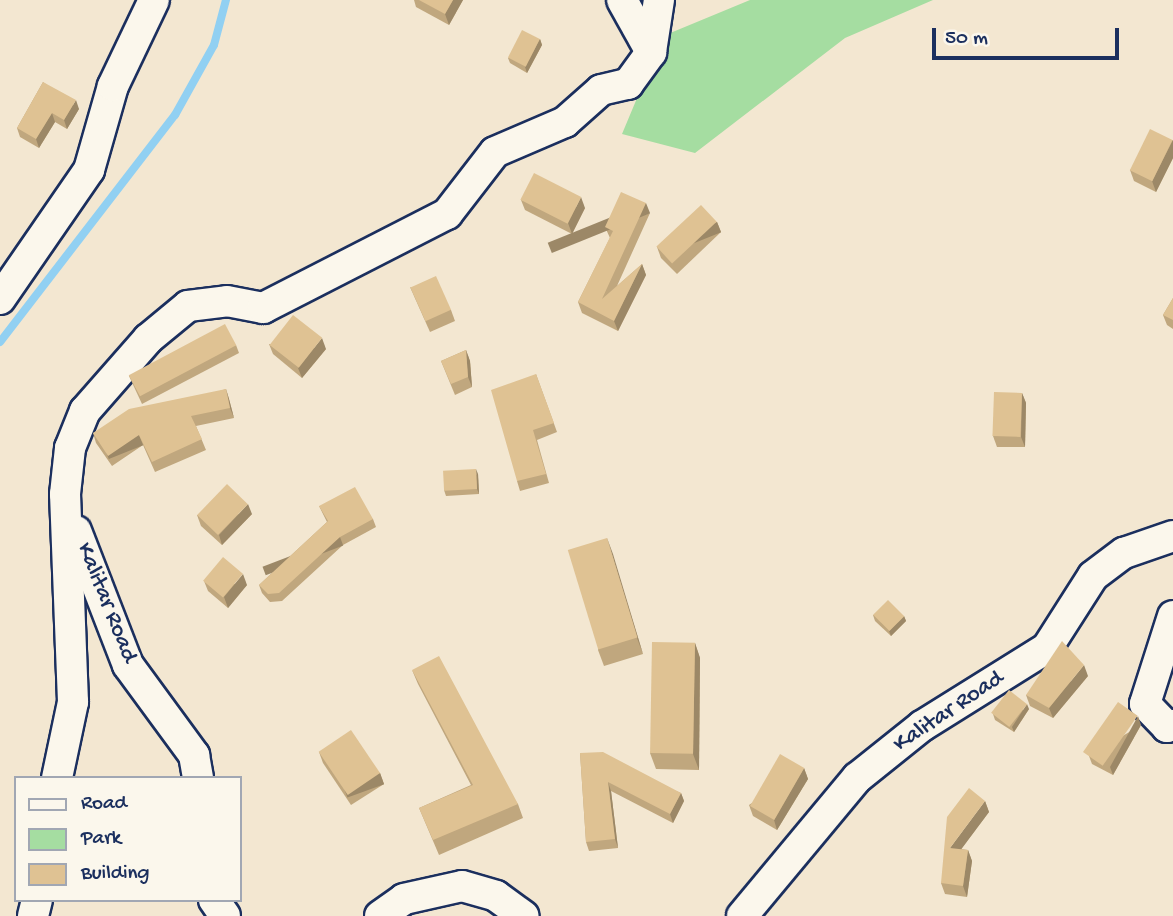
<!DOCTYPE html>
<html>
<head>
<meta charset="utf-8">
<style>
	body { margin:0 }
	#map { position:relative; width:1173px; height:916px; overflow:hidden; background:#f3e7d1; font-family:"Gochi Hand",sans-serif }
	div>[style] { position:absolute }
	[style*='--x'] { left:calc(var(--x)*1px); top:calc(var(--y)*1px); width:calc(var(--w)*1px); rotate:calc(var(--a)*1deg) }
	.green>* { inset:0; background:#a5dda1 }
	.stream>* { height:8px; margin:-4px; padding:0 4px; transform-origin:4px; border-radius:4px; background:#91d0f2 }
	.roads { filter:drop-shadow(2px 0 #1b2f5e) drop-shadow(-2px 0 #1b2f5e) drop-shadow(0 2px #1b2f5e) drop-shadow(0 -2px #1b2f5e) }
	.minor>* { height:30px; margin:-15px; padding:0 15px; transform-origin:15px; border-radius:15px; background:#fbf7ec }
	.wall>* { inset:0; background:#c0a77e }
	.shaded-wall>* { inset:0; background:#9c8867; transform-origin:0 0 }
	.building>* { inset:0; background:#dfc293; transform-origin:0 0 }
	span { translate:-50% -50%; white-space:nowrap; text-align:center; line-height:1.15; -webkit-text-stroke:6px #fbf7ec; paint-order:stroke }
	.street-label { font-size:24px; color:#1b2f5e }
	.legend { position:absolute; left:14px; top:776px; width:228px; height:126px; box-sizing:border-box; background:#fbf7ec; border:2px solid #a1a7b3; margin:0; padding:9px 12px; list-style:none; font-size:21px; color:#1b2f5e }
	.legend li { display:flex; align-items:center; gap:14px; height:35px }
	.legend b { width:35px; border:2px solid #a1a7b3 }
	.scale { position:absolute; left:932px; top:28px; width:187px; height:32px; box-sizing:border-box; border:4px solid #1b2f5e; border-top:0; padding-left:9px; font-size:21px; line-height:24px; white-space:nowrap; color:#1b2f5e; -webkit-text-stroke:5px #fbf7ec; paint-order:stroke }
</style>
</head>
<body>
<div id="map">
	<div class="green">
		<div style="clip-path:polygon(750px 0,933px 0,845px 38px,695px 153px,622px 134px,663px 36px)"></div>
	</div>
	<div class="stream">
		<div style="--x:0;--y:342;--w:287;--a:-52.4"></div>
		<div style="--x:175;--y:115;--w:80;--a:-60.9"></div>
		<div style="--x:214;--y:45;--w:47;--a:-75.1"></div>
	</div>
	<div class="roads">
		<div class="minor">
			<div style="--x:622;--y:0;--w:60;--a:60.9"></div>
			<div style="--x:0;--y:299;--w:157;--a:-55.4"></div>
			<div style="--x:89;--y:170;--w:87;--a:-74.1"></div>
			<div style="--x:113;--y:86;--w:95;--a:-64.5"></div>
			<div style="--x:76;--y:531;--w:144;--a:68.8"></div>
			<div style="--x:128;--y:665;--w:112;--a:53.7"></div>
			<div style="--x:194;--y:755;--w:23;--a:80"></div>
			<div style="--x:1173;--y:616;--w:92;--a:107.7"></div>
			<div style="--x:1145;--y:704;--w:32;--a:46"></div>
			<div style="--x:1167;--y:727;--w:6;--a:-18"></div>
			<div style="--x:57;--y:778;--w:78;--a:-78.1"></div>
			<div style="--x:73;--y:702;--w:208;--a:-92.2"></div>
			<div style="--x:65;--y:494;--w:46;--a:-83.8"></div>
			<div style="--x:70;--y:448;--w:40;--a:-68"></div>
			<div style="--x:85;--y:411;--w:96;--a:-48.8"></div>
			<div style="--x:148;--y:339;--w:52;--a:-39.5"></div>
			<div style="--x:188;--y:306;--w:39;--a:-7"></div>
			<div style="--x:227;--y:301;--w:37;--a:11"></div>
			<div style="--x:263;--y:308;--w:207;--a:-27.1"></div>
			<div style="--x:447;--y:214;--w:78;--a:-52.3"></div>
			<div style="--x:495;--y:152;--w:76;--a:-23.2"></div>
			<div style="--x:565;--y:122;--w:48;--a:-41.6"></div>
			<div style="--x:601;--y:90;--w:28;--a:-13"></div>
			<div style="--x:628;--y:84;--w:39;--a:-54"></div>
			<div style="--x:651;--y:52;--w:53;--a:-81.3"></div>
			<div style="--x:214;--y:900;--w:19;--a:55"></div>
			<div style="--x:33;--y:916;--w:16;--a:-76"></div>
			<div style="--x:380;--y:916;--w:29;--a:-35"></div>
			<div style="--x:404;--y:899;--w:59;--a:-12.6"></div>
			<div style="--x:462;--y:886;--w:35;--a:16"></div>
			<div style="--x:496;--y:896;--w:34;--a:36"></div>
			<div style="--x:742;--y:916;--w:180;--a:-50.2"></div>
			<div style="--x:857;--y:778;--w:83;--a:-38.7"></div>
			<div style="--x:922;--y:726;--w:147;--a:-32"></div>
			<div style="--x:1047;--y:648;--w:85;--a:-57.4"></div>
			<div style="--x:1093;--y:576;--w:39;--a:-37"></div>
			<div style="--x:1124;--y:553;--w:52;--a:-19.1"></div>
		</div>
	</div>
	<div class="wall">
		<div style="clip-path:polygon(414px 0,463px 0,449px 25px,416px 7px)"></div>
		<div style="clip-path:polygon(540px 39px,542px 45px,527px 73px,510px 63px,508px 58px)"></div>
		<div style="clip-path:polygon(43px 82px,79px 109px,67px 129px,55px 122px,39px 148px,20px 137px,17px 128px)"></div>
		<div style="clip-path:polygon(1173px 140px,1173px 158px,1156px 192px,1134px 181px,1130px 170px)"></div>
		<div style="clip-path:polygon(521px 200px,585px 208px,572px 234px,525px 210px)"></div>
		<div style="clip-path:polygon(650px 213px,617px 286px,642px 264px,646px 275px,618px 331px,582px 313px,578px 302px,610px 238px,605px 227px)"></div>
		<div style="clip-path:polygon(717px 222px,721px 232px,677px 274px,661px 258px,657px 247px)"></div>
		<div style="clip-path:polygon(410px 287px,451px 310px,455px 321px,430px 332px)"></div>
		<div style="clip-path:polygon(1173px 298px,1173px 329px,1167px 325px,1163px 315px)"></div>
		<div style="clip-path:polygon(269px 344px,326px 349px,302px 378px,273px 354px)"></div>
		<div style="clip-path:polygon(236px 345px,239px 353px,142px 404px,129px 376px)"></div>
		<div style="clip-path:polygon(466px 350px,470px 361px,472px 387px,455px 395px,441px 361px)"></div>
		<div style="clip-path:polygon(536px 374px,557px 432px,537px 440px,549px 483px,520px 491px,517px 481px)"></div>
		<div style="clip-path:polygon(226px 389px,229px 399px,234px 418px,196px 426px,206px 450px,155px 472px,143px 445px,112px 466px,96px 443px,93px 433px)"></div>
		<div style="clip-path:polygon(1022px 393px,1026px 403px,1025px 447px,997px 447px,993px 436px)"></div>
		<div style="clip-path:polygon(478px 474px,479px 494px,446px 496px,444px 490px)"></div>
		<div style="clip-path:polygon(319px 506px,373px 519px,376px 527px,343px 545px,282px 601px,270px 602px,262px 593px,259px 585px,327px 522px)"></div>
		<div style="clip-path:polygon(252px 514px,222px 545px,201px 526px,197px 515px)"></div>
		<div style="clip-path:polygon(607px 538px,643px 654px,604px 666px,598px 650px)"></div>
		<div style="clip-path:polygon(204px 581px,247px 585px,228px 608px,208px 591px)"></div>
		<div style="clip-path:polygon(873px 615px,904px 616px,906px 621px,891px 636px,875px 621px)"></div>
		<div style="clip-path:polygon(695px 643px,700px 658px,699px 770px,656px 769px,650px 753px)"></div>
		<div style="clip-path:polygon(412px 670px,518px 804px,523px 818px,439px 855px,419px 808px,471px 785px,418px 684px)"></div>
		<div style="clip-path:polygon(1088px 676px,1053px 718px,1030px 706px,1026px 695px)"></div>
		<div style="clip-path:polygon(1029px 709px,1014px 732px,995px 720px,993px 714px)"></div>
		<div style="clip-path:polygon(1141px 725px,1113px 775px,1092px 764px,1089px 756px)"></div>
		<div style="clip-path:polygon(319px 752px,380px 773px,384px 784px,351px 805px,323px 763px)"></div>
		<div style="clip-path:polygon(580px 753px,681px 793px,684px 801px,673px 823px,611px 791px,618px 848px,589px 851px,586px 842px)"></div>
		<div style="clip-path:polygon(804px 768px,808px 779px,777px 830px,753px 816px,749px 805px)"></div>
		<div style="clip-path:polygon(985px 801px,989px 812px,961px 849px,968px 850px,972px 861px,967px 897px,945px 894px,941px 883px)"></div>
	</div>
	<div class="shaded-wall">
		<div style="clip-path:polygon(453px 0,463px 0,449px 25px,445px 14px)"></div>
		<div style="clip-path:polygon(540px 39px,542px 45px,527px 73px,525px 67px)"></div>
		<div style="clip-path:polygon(76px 100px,79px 109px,67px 129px,64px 120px)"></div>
		<div style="clip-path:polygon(52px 113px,55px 122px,39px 148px,36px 139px)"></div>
		<div style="clip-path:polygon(1173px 140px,1173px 158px,1156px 192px,1152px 181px)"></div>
		<div style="clip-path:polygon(581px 197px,585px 208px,572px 234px,568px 223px)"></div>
		<div style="left:646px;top:203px;width:11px;height:106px;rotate:68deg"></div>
		<div style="left:717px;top:222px;width:11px;height:61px;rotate:68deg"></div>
		<div style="clip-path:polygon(642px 264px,646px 275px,618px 331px,614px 321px)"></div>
		<div style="clip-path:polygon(322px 338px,326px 349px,302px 378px,298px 368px)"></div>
		<div style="clip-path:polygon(466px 350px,470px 361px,472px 387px,468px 377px)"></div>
		<div style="clip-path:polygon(226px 389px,229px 399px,234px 418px,230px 408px)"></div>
		<div style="clip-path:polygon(1022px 393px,1026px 403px,1025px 447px,1021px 437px)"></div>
		<div style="left:139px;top:435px;width:11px;height:37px;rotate:68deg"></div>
		<div style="clip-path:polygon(476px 469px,478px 474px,479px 494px,477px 489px)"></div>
		<div style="clip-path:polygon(248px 504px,252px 514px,222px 545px,219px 535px)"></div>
		<div style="left:340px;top:537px;width:9px;height:83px;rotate:69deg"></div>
		<div style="clip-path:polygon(607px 538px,613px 554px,643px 654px,637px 638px)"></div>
		<div style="clip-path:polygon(243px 574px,247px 585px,228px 608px,224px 597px)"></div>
		<div style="clip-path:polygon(904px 616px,906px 621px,891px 636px,889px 631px)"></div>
		<div style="clip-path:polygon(695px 643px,700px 658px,699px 770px,693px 754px)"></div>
		<div style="clip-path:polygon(1084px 665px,1088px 676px,1053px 718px,1049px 708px)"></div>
		<div style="clip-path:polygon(1027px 704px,1029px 709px,1014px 732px,1012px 727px)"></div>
		<div style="clip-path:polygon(1138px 716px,1141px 725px,1113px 775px,1110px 767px)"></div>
		<div style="clip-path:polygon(804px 768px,808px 779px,777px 830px,774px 820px)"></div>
		<div style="left:380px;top:773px;width:12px;height:39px;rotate:70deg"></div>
		<div style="clip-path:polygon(608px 782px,611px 791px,618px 848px,615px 839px)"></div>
		<div style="clip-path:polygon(681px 793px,684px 801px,673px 823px,670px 814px)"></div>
		<div style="clip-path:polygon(985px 801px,989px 812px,954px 859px,950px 848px)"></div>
		<div style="clip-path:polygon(968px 850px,972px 861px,967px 897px,963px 886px)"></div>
	</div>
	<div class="building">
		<div style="clip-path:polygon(419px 0,453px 0,445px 14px)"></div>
		<div style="left:522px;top:30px;width:20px;height:31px;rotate:27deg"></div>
		<div style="clip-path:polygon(43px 82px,76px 100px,64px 120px,52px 113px,36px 139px,17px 128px)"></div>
		<div style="left:1150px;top:129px;width:25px;height:46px;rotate:26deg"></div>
		<div style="left:534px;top:173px;width:53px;height:30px;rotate:27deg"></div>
		<div style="clip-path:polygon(621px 192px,646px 203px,602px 299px,642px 264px,614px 321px,578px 302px,613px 231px,605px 227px)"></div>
		<div style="left:701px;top:205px;width:23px;height:61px;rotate:47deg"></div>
		<div style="left:436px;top:276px;width:37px;height:28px;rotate:66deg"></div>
		<div style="clip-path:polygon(1173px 298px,1173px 320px,1163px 315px)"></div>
		<div style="left:293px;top:315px;width:37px;height:38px;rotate:38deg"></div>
		<div style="left:225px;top:324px;width:24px;height:109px;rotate:62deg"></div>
		<div style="clip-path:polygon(466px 350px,468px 377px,451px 384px,441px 361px)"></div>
		<div style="clip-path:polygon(536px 374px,554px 423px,533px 430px,546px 474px,517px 481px,491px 390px)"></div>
		<div style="clip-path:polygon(226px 389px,230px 408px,191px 416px,202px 439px,152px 462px,139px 435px,108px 456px,93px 433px,129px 409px)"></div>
		<div style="left:994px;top:392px;width:28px;height:44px;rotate:2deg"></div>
		<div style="left:476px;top:469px;width:20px;height:33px;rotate:87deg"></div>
		<div style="left:227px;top:484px;width:29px;height:43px;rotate:44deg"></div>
		<div style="clip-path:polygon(355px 487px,373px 519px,340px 537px,279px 593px,268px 594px,259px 585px,328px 521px,319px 506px)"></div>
		<div style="left:607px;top:538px;width:104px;height:41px;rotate:73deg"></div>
		<div style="left:223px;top:557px;width:26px;height:31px;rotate:40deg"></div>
		<div style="left:888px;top:600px;width:23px;height:21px;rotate:45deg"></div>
		<div style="clip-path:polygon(1062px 641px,1084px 665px,1049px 708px,1026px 695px)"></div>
		<div style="left:652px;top:642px;width:43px;height:111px;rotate:1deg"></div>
		<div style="clip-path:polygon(439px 656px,518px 804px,433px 840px,419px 808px,473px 785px,412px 670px)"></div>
		<div style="left:1009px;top:690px;width:23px;height:29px;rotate:38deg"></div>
		<div style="left:1118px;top:702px;width:24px;height:61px;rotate:35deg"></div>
		<div style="left:351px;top:730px;width:52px;height:39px;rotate:56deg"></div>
		<div style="clip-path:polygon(603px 752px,681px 793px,670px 814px,608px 782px,615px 839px,586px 842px,580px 753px)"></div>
		<div style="left:780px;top:754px;width:28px;height:60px;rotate:30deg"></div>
		<div style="clip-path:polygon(969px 788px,985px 801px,950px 848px,968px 850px,963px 886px,941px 883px,947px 817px)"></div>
	</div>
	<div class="street-label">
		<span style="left:106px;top:603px;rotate:68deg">Kalitar Road</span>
		<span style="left:949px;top:712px;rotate:-34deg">Kalitar Road</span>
	</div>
	<ul class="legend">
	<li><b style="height:9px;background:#fbf7ec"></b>Road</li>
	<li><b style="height:19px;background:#a5dda1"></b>Park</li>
	<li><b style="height:19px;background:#dfc293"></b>Building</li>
	</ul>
	<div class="scale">50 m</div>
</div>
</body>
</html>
